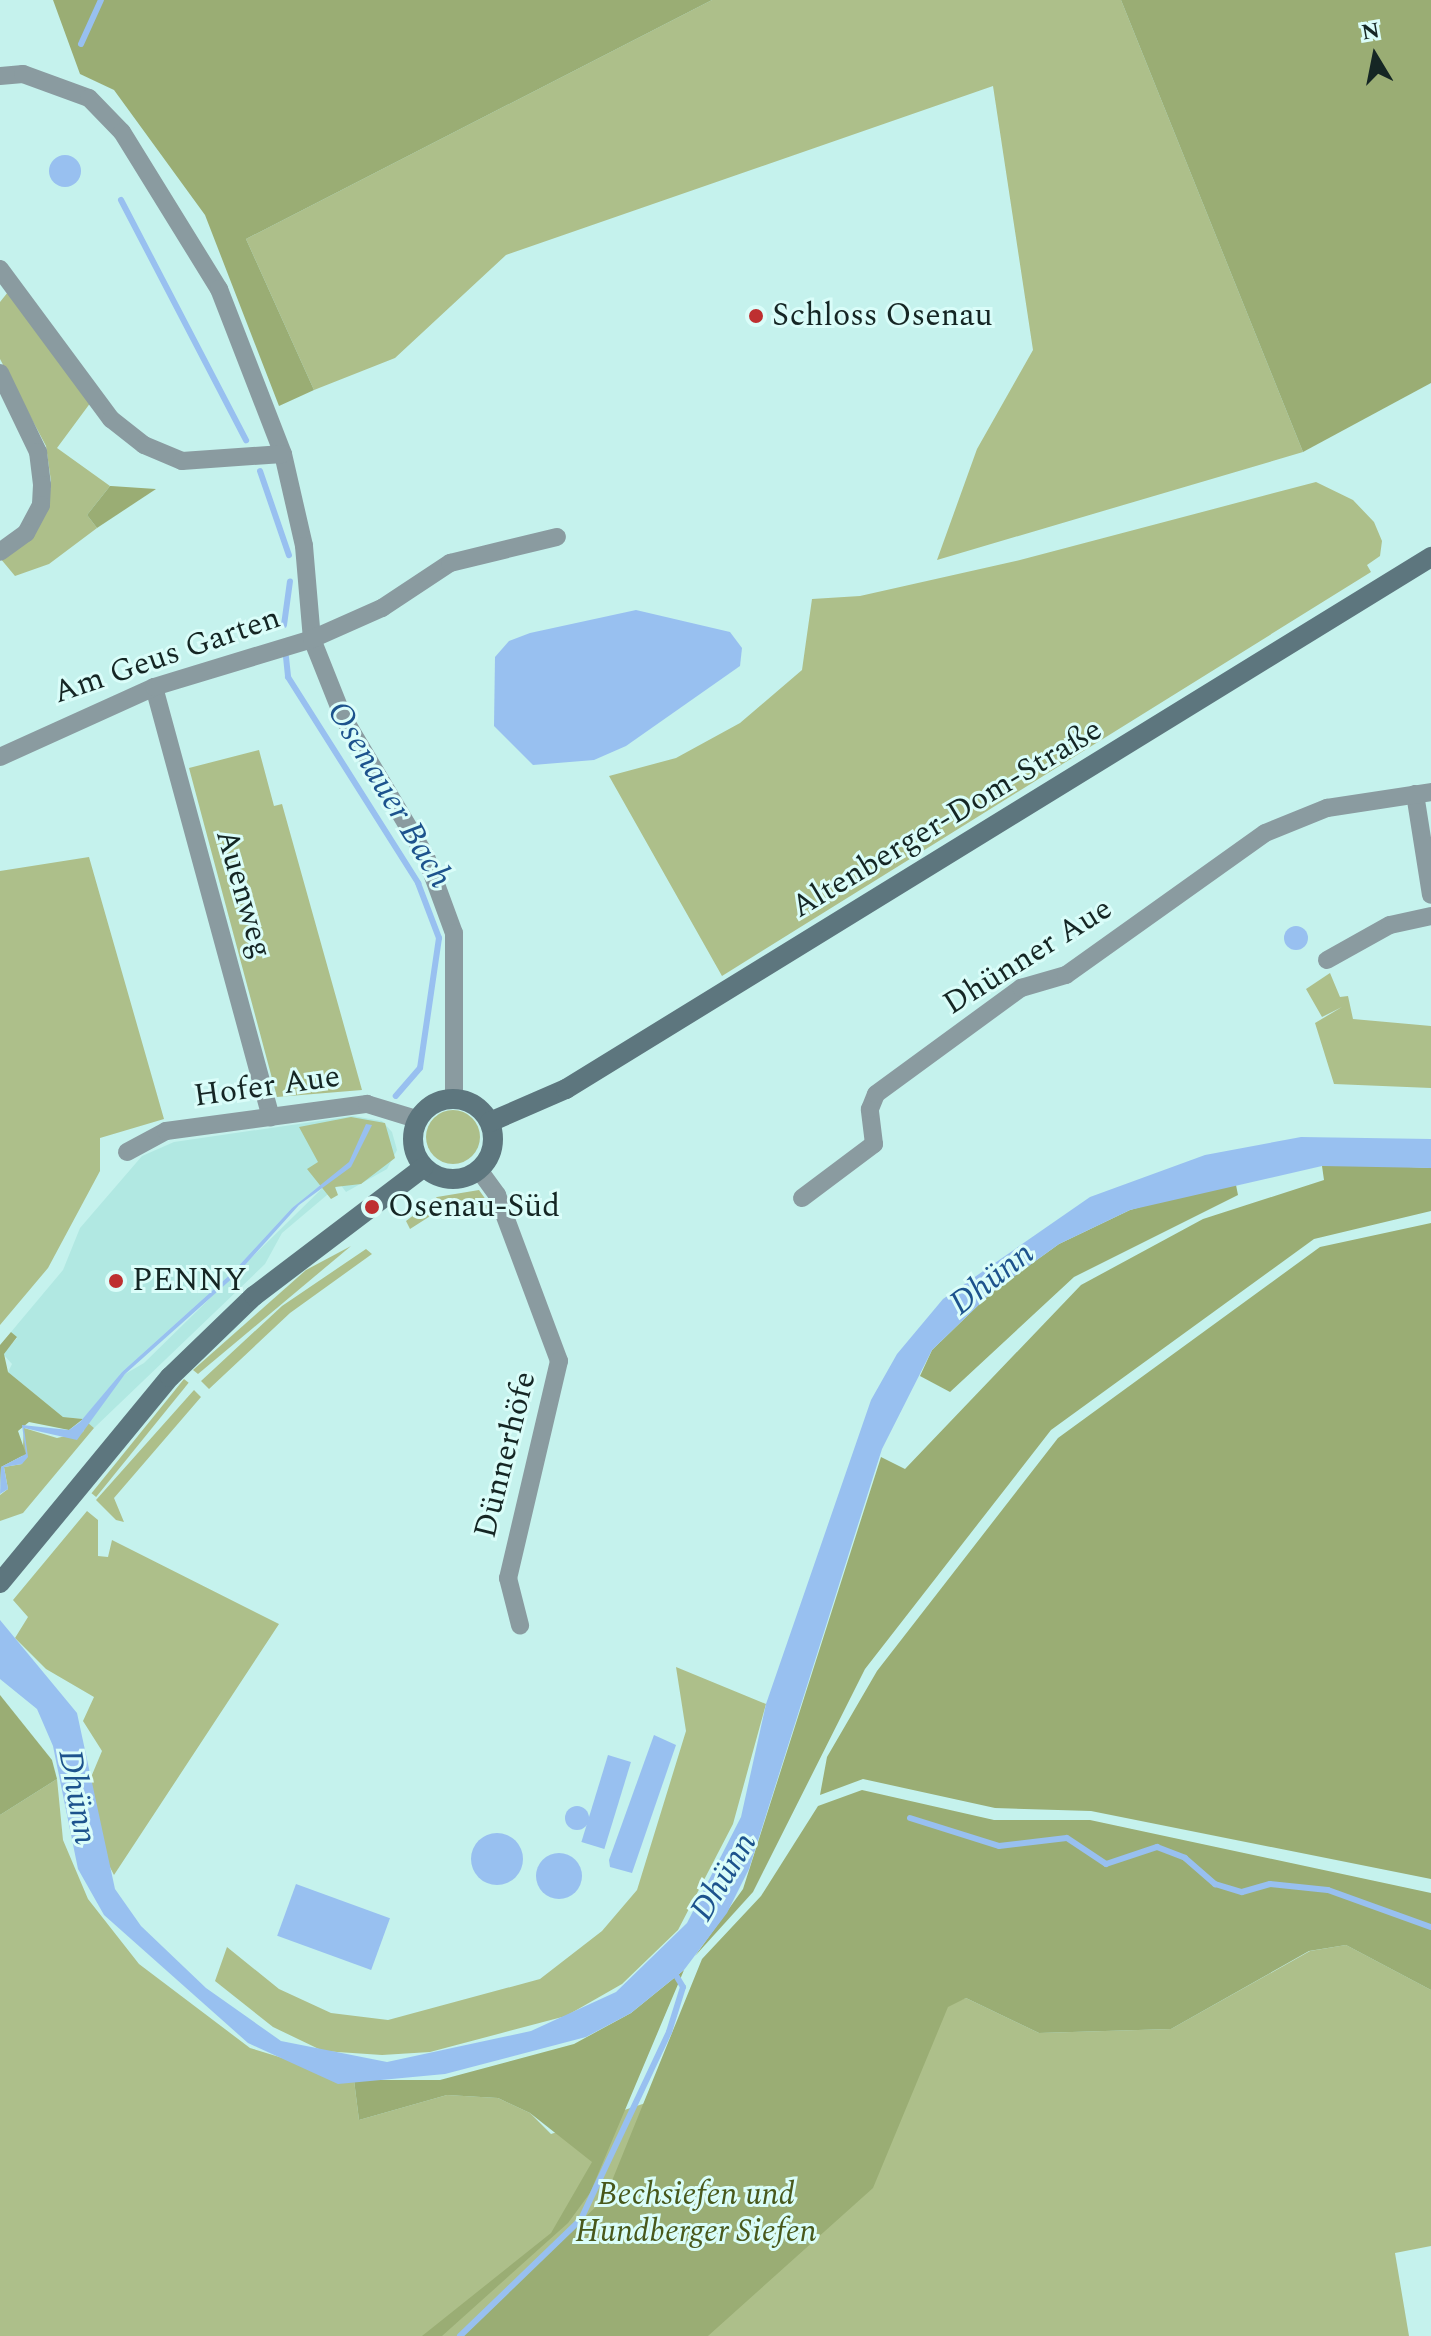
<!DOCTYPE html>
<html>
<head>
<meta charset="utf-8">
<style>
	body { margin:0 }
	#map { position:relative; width:1431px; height:2336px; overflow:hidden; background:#c5f2ed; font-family:Spectral,serif }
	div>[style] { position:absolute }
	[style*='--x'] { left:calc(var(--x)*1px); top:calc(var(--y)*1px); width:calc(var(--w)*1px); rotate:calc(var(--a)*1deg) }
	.built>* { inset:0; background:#b1e8e2 }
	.green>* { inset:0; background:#adbf8a; transform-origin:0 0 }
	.round { border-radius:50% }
	.forest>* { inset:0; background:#9aad74 }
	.water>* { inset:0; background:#98c0f0; transform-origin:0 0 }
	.stream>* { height:6px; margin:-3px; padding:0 3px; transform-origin:3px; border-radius:3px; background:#98c0f0 }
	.street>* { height:18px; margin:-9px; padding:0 9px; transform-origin:9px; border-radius:9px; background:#8a9ba0 }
	.secondary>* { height:20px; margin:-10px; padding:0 10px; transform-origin:10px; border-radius:10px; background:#5d767e }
	.secondary>.ring { margin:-10px; padding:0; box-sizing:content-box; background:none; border:20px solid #5d767e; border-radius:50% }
	.dots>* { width:22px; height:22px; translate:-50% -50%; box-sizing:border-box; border:4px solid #dafdf9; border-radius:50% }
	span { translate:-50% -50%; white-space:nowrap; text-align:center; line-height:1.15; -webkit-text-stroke:6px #dafdf9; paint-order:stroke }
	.poi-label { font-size:32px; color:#152624 }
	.left { translate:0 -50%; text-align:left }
	.street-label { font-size:32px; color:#152624 }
	.park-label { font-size:32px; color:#48581b; font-style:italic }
	.water-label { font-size:34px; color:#1d538d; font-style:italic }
	.north { position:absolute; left:1335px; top:16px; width:80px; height:80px; -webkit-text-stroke:6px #dafdf9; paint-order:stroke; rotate:350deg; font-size:22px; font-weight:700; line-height:32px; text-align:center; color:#152624 }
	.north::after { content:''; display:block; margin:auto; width:28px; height:36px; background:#152624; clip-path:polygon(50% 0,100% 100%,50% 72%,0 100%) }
</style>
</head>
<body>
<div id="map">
	<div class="built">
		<div style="clip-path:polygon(353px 1116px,382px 1121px,392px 1132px,397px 1150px,387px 1169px,346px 1192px,340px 1184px,282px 1233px,265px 1264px,94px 1428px,87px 1422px,91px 1413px,125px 1374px,144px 1363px,349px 1162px,292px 1208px,233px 1272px,122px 1372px,83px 1419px,63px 1417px,8px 1372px,12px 1364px,3px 1354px,17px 1338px,11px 1332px,63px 1270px,80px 1228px,142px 1156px,174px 1142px)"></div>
	</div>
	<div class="green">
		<div style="clip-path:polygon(712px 0,1121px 0,1303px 452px,937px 560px,977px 449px,1033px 350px,993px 86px,506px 255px,395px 358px,314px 390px,246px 239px)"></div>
		<div style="clip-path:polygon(8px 292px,91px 402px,57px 448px,110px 486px,87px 515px,97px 528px,49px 564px,15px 576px,0 558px,48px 508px,51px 481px,46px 446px,0 359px,0 302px)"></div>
		<div style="clip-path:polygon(1316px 482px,1353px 500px,1374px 522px,1382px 541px,1380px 556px,1367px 565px,1371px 572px,722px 976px,609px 776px,676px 758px,740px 723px,802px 670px,812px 599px,860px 596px,1020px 560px)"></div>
		<div style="clip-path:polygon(259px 750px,274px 806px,282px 804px,362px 1090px,277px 1097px,189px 768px)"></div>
		<div style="clip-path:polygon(89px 857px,164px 1119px,100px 1138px,100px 1171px,48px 1268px,0 1325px,0 871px)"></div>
		<div style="clip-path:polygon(1330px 973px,1340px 997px,1348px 996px,1353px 1019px,1431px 1026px,1431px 1088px,1334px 1084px,1315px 1023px,1342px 1007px,1322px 1017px,1306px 989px)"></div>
		<div class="round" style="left:426px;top:1110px;width:54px;height:54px"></div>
		<div style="clip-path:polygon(351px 1117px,385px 1123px,395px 1158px,361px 1184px,335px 1187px,338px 1195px,331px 1199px,307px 1169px,318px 1162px,299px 1127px)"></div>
		<div style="clip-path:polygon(479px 1190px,494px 1211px,457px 1199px,410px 1229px,406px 1221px,437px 1197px)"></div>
		<div style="clip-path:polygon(351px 1246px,198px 1374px,193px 1370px,306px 1270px)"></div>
		<div style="clip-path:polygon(366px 1249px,372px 1254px,290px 1313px,209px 1389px,201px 1381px,282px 1306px)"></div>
		<div style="left:184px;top:1379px;width:6px;height:147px;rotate:39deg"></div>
		<div style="clip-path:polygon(194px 1390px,201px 1397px,114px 1498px,124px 1522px,116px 1520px,96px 1500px)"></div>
		<div style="clip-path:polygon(87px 1422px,94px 1428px,23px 1513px,0 1521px,0 1495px,8px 1489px,4px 1467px,22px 1464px,24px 1428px,57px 1438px,83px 1432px)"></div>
		<div style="clip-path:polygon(87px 1511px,98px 1520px,98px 1556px,108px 1557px,112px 1540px,279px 1624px,114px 1875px,96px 1840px,89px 1782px,102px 1751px,83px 1721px,94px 1697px,46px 1669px,15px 1638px,28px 1617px,13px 1600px)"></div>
		<div style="clip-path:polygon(676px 1667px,766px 1704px,733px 1824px,678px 1930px,622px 1984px,566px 2016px,430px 2052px,382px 2055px,323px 2051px,273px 2027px,215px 1981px,227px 1947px,279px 1989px,331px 2013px,388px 2020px,540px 1979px,602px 1931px,637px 1890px,686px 1731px)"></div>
		<div style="clip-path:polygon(57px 1779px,63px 1840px,88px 1899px,139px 1964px,250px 2048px,354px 2080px,359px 2120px,447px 2095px,498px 2098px,530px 2113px,551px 2134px,966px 1998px,1039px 2033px,1171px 2029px,1310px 1951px,1346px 1945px,1431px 1990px,1431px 2246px,1395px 2253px,1409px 2336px,0 2336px,0 1815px)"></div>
	</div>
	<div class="forest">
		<div style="clip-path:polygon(53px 0,712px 0,246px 239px,314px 390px,279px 406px,205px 215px,114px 90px,80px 74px)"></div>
		<div style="clip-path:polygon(1121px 0,1431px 0,1431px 383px,1303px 452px)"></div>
		<div style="clip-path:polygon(110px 486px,111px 486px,156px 489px,97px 528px,87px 515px)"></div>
		<div style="clip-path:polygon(1344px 1164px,1431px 1168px,1431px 1211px,1314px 1239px,1051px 1430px,865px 1669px,753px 1892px,695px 1956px,743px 1889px,881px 1457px,905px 1469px,1081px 1285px,1203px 1219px,1324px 1180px,1322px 1166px)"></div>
		<div style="clip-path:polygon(1235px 1180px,1238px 1195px,1074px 1277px,950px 1392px,920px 1376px,932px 1350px,991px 1293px,1059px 1244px,1130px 1210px)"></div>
		<div style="clip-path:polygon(1431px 1223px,1431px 1879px,1091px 1811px,995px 1808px,863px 1779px,820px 1795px,827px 1757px,877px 1671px,1058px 1438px,1320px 1247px)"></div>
		<div style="clip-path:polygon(11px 1332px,17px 1337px,4px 1354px,8px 1372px,63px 1417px,83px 1419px,69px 1430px,29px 1422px,18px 1431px,26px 1454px,1px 1467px,0 1489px,0 1345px)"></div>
		<div style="clip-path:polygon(0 1695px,52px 1760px,57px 1779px,0 1815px)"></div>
		<div style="clip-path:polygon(862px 1790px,994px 1820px,1090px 1820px,1431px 1893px,1431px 1990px,1346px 1945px,1309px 1951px,1171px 2029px,1039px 2033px,966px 1998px,948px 2007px,873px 2188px,708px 2336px,461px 2336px,605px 2198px,702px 1959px,761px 1896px,818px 1806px)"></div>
		<div style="clip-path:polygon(684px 1970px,590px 2193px,568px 2223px,442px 2336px,422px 2336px,551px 2233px,592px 2162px,530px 2113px,498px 2098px,447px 2095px,359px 2120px,354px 2080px,440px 2080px,574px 2044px,631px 2013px)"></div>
	</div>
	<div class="water">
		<div class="round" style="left:49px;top:155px;width:32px;height:32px"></div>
		<div style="clip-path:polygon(636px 610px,730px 632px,742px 648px,740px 666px,626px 746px,594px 760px,533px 765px,494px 726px,495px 657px,509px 641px,530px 633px)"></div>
		<div class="round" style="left:1284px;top:926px;width:24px;height:24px"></div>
		<div style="clip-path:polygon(366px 1124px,372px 1125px,351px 1167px,299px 1205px,236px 1275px,125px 1374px,77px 1440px,24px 1428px,28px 1457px,22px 1464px,4px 1467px,8px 1489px,0 1494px,1px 1467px,26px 1454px,22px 1425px,69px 1430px,80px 1422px,122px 1372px,233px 1272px,292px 1208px,349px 1162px)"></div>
		<div style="clip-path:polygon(1301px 1137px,1431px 1139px,1431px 1168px,1322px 1166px,1130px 1210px,1059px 1244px,991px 1293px,932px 1350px,882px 1449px,749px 1869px,727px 1913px,684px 1970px,631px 2013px,586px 2037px,445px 2074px,338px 2084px,248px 2043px,104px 1915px,78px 1869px,53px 1746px,37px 1709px,0 1679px,0 1620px,77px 1713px,115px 1889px,141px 1926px,206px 1988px,281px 2041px,387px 2062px,531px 2031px,616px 1992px,687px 1923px,741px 1817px,766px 1704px,871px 1400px,897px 1354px,943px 1299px,1090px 1197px,1205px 1155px)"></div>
		<div style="clip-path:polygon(654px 1735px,676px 1745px,632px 1873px,610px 1867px,609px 1860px)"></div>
		<div style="left:608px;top:1755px;width:24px;height:91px;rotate:17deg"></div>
		<div class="round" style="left:565px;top:1806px;width:24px;height:24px"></div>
		<div class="round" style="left:471px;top:1833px;width:52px;height:52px"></div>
		<div class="round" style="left:536px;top:1853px;width:46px;height:46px"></div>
		<div style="left:296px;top:1884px;width:100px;height:55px;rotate:20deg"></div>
	</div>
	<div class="stream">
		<div style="--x:81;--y:44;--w:48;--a:-65.6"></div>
		<div style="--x:121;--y:200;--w:271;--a:62.5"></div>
		<div style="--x:260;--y:471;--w:89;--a:71"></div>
		<div style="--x:284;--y:625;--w:44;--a:-82.2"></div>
		<div style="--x:286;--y:657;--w:20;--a:84"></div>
		<div style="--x:288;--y:677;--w:244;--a:57.7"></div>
		<div style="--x:418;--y:883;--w:59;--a:69.1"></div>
		<div style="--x:439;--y:938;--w:131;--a:98.3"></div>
		<div style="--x:420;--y:1068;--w:37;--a:131"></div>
		<div style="--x:910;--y:1818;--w:93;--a:17.5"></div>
		<div style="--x:999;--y:1846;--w:68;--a:-6.7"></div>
		<div style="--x:1067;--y:1838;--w:47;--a:33.7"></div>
		<div style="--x:1106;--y:1864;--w:54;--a:-18.4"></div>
		<div style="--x:1157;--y:1847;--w:30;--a:21"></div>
		<div style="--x:1185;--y:1858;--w:40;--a:41"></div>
		<div style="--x:1215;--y:1884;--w:28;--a:17"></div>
		<div style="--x:1242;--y:1892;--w:29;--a:-16"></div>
		<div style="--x:1270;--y:1884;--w:58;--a:5.9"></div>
		<div style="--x:1328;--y:1890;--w:109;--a:19.8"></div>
		<div style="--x:460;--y:2336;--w:168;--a:-44"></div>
		<div style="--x:581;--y:2219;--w:207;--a:-64.8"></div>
		<div style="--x:669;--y:2032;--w:47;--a:-72.7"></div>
		<div style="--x:683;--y:1987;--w:17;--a:-121"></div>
	</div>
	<div class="street">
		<div style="--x:0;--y:76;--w:23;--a:-5"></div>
		<div style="--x:23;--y:74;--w:70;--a:20"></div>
		<div style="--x:89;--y:98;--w:47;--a:45.9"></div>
		<div style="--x:122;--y:132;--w:185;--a:58.3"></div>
		<div style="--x:219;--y:289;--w:177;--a:68.8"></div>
		<div style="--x:283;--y:454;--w:94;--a:77.1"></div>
		<div style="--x:304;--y:546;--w:93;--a:85.1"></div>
		<div style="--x:312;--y:639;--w:84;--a:68.3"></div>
		<div style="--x:343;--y:717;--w:163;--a:59.3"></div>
		<div style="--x:426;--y:857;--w:81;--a:69.8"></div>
		<div style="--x:454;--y:933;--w:166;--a:90"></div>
		<div style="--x:0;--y:269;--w:187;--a:53.5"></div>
		<div style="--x:111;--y:419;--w:42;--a:38.2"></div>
		<div style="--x:144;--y:445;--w:41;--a:22.8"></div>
		<div style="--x:182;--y:461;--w:101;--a:-4"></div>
		<div style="--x:0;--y:373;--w:88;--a:64.3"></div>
		<div style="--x:38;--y:452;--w:33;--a:83"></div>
		<div style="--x:42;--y:485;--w:20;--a:93"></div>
		<div style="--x:41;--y:505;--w:32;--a:118"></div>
		<div style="--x:26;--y:533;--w:32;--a:144"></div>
		<div style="--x:154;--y:687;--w:446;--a:74.8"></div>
		<div style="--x:0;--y:757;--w:169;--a:-24.4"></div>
		<div style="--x:154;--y:687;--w:165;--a:-16.9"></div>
		<div style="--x:312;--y:639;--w:77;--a:-23.9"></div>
		<div style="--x:382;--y:608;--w:82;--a:-33.5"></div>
		<div style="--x:450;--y:563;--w:110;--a:-13.7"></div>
		<div style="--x:1415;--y:794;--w:102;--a:81"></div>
		<div style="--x:1327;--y:960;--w:72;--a:-29.1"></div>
		<div style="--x:1390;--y:925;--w:42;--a:-12.4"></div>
		<div style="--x:127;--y:1152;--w:44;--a:-28.3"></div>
		<div style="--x:166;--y:1131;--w:203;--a:-7.7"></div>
		<div style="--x:367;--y:1104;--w:51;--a:17"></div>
		<div style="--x:479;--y:1170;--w:31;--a:54"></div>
		<div style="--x:497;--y:1195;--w:177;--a:69.5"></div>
		<div style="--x:559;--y:1361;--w:223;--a:103.2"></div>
		<div style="--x:508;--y:1578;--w:49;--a:75.7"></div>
		<div style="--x:802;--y:1198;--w:90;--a:-36.9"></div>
		<div style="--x:874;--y:1144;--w:35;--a:-97"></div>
		<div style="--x:870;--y:1109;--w:16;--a:-68"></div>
		<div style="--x:876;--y:1094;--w:180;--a:-36.2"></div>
		<div style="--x:1021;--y:988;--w:47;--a:-16.1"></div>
		<div style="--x:1066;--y:975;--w:244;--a:-35.5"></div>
		<div style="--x:1265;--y:833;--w:67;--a:-22"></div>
		<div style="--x:1327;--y:808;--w:105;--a:-8.7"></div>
	</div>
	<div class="secondary">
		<div class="ring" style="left:413px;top:1099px;width:60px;height:60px"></div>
		<div style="--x:490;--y:1122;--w:83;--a:-23.5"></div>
		<div style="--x:566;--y:1089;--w:1016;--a:-31.59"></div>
		<div style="--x:0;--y:1583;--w:267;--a:-50.5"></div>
		<div style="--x:170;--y:1377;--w:117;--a:-44"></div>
		<div style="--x:254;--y:1296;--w:213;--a:-37.2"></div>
	</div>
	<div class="dots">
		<div style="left:756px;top:316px;background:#be2f30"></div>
		<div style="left:372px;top:1207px;background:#be2f30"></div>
		<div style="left:116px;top:1281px;background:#be2f30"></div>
	</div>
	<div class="poi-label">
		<span class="left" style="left:772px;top:316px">Schloss Osenau</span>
		<span class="left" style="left:388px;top:1207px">Osenau-Süd</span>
		<span class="left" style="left:132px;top:1281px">PENNY</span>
	</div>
	<div class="street-label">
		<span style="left:167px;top:656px;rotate:-19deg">Am Geus Garten</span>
		<span style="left:947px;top:819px;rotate:-31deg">Altenberger-Dom-Straße</span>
		<span style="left:243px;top:894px;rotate:74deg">Auenweg</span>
		<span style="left:1028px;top:957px;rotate:-32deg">Dhünner Aue</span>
		<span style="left:267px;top:1087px;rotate:-8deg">Hofer Aue</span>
		<span style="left:506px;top:1455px;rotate:-76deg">Dünnerhöfe</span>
	</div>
	<div class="park-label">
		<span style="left:696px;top:2214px">Bechsiefen und<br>Hundberger Siefen</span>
	</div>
	<div class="water-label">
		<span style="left:389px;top:795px;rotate:59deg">Osenauer Bach</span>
		<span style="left:992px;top:1279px;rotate:-38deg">Dhünn</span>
		<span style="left:77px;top:1797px;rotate:80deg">Dhünn</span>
		<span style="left:724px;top:1877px;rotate:-59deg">Dhünn</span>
	</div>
	<div class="north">N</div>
</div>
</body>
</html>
